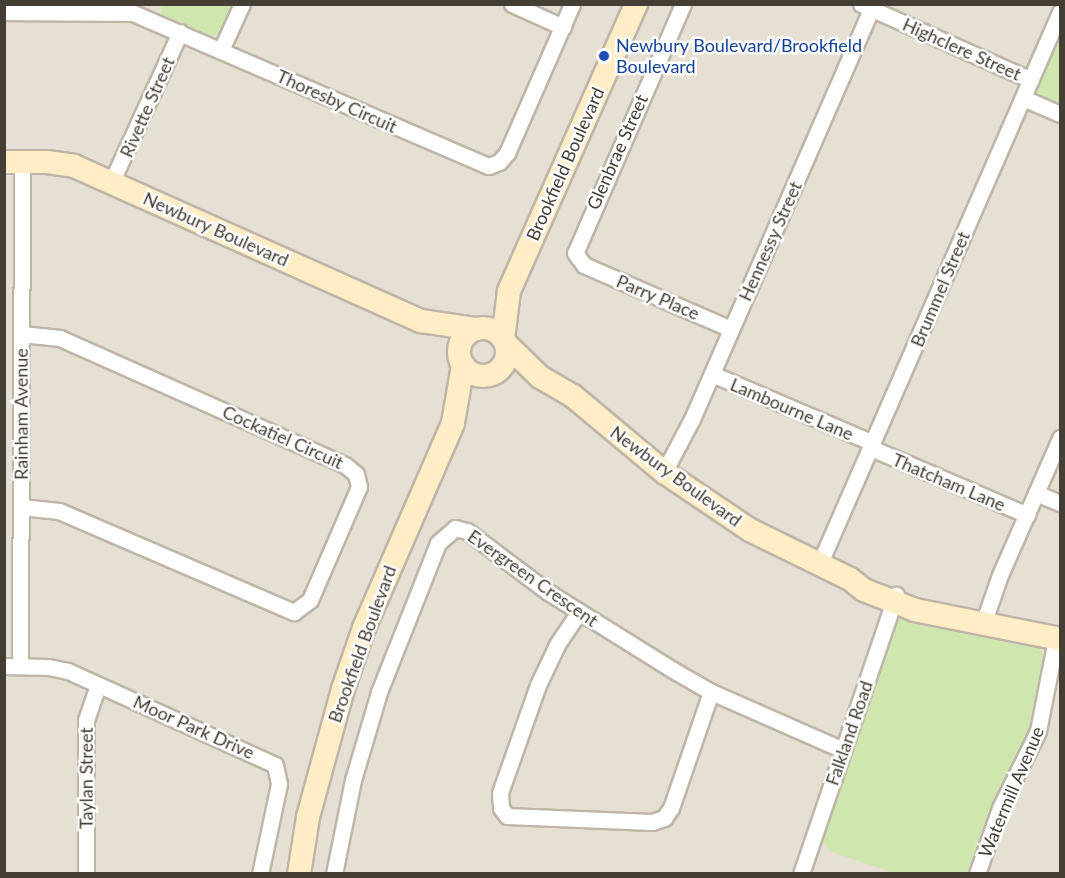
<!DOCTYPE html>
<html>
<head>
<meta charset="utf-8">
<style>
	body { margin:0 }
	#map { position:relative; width:1065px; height:878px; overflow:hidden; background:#f3eee6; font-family:Lato,sans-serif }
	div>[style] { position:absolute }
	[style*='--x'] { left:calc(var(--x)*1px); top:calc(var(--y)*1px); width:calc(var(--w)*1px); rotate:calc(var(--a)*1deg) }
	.residential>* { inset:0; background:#e6e0d4; transform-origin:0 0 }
	.green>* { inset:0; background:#d0e6af }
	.roads { filter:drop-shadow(2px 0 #beb5a8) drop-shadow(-2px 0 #beb5a8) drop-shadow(0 2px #beb5a8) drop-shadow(0 -2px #beb5a8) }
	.street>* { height:15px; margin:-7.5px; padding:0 7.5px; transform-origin:7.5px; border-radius:7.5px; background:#fff }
	.secondary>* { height:22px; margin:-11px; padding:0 11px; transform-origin:11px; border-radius:11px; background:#feedc5 }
	.secondary>.ring { margin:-11px; padding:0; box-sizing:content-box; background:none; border:22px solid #feedc5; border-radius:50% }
	.dots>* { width:16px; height:16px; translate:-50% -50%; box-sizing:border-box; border:3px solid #fff; border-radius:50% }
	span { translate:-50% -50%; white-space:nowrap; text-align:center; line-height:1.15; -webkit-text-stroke:5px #fff; paint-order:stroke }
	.transit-label { font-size:18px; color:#164399 }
	.left { translate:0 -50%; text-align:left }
	.street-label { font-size:18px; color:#453e35 }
	.frame { position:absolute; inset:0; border:6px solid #453e35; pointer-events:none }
</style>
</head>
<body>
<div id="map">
	<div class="residential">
		<div style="left:5px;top:5px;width:1055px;height:868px"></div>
	</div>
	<div class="green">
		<div style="clip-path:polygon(161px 5px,234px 5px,221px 33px,211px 36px,161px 15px)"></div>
		<div style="clip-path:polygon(1060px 32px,1060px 105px,1034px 93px)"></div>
		<div style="clip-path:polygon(907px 613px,958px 625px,961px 631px,989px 638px,1019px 645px,1025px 641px,1038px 645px,1043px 654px,1034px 720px,993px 803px,969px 873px,894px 873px,831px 852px,823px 842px,892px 625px,898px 616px)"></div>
	</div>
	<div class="roads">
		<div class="street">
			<div style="--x:512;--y:4;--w:56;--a:24.3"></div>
			<div style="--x:683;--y:4;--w:271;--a:113.4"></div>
			<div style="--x:575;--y:253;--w:15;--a:53"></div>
			<div style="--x:584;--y:265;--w:160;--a:23.5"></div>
			<div style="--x:861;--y:4;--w:186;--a:24.1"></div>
			<div style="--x:4;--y:12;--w:129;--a:0.4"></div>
			<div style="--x:133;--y:13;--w:387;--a:23.3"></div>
			<div style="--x:489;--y:166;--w:11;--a:-22"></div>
			<div style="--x:499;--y:162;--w:12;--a:-48"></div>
			<div style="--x:507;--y:153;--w:163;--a:-66.4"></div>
			<div style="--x:221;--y:50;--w:51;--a:-65.5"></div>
			<div style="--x:1023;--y:98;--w:40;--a:23.4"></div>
			<div style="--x:111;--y:183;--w:166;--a:-65.4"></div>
			<div style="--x:712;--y:374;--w:175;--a:23.2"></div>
			<div style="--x:871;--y:448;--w:170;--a:23.2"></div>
			<div style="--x:664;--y:472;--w:60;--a:-62.2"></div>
			<div style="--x:692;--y:419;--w:447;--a:-66.4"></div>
			<div style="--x:1036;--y:493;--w:26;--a:23"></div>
			<div style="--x:21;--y:507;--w:38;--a:6"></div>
			<div style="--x:59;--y:511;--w:256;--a:23.3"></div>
			<div style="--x:294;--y:612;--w:20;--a:-37"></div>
			<div style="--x:310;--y:600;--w:123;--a:-66.6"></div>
			<div style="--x:359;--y:487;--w:13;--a:-103"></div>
			<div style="--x:356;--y:474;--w:14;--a:-141"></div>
			<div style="--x:345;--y:465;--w:312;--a:-156"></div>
			<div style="--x:60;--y:338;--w:39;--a:-174"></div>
			<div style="--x:819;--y:565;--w:603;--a:-66.45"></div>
			<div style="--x:579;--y:612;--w:40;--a:124"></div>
			<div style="--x:557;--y:645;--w:44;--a:115.4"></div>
			<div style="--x:538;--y:685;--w:114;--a:109.4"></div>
			<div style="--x:500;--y:793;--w:15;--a:86"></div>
			<div style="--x:501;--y:808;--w:10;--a:53"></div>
			<div style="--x:507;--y:816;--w:145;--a:2.4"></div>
			<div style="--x:652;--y:822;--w:13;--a:-18"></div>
			<div style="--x:664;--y:818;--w:12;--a:-55"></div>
			<div style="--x:671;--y:808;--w:123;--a:-71"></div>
			<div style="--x:983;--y:624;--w:52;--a:-70.9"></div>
			<div style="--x:1000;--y:575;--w:150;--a:-66.3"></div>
			<div style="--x:4;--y:666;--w:44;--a:1.3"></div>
			<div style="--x:48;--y:667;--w:20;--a:11"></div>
			<div style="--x:68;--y:671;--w:227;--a:24.4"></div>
			<div style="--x:275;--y:765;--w:19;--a:78"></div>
			<div style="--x:279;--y:784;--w:92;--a:101.9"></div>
			<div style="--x:20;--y:666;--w:504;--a:-89.77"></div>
			<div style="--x:86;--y:874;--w:154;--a:-90"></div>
			<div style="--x:86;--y:720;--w:37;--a:-71"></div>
			<div style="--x:334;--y:874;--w:96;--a:-78.6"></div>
			<div style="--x:353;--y:780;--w:92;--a:-73.5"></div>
			<div style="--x:379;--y:692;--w:160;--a:-68.4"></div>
			<div style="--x:438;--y:543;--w:23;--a:-41"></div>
			<div style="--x:455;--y:528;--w:12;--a:14"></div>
			<div style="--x:467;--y:531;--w:101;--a:37"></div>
			<div style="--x:548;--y:592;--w:147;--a:32"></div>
			<div style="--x:673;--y:670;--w:44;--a:30.1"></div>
			<div style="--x:711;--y:692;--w:144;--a:23.7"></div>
			<div style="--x:801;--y:874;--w:295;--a:-71.2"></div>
			<div style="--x:977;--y:874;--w:70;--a:-70.8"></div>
			<div style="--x:1000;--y:808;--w:86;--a:-63.7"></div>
			<div style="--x:1038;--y:731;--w:94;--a:-78.9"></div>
		</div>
		<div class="secondary">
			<div style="--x:4;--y:162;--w:43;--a:0"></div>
			<div style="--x:47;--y:162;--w:27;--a:8"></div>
			<div style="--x:74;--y:166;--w:380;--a:24.1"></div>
			<div style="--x:421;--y:321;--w:56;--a:8.3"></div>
			<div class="ring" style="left:459px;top:328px;width:26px;height:26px"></div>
			<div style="--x:503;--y:339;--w:48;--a:-82.9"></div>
			<div style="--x:509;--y:291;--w:314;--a:-66.1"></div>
			<div style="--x:506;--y:344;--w:47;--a:44.1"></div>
			<div style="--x:540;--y:377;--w:38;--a:30"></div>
			<div style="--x:573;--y:396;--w:119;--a:39.9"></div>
			<div style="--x:664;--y:472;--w:104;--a:34"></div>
			<div style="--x:750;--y:530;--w:111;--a:26.1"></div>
			<div style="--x:850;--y:579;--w:18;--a:38"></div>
			<div style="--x:864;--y:590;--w:55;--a:21.4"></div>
			<div style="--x:915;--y:610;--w:148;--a:11.3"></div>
			<div style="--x:299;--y:874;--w:58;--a:-81"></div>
			<div style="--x:308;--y:817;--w:133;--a:-74.7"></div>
			<div style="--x:343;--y:689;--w:65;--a:-71"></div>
			<div style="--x:364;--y:628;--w:223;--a:-66.5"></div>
			<div style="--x:453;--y:423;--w:59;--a:-80.2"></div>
		</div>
	</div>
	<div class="dots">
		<div style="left:604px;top:56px;background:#1a4fb4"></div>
	</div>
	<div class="transit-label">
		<span class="left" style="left:616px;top:56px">Newbury Boulevard/Brookfield<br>Boulevard</span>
	</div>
	<div class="street-label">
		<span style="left:962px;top:49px;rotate:24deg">Highclere Street</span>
		<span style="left:337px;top:101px;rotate:24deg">Thoresby Circuit</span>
		<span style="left:147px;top:107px;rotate:-66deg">Rivette Street</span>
		<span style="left:617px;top:152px;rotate:-66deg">Glenbrae Street</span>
		<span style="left:565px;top:164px;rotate:-66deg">Brookfield Boulevard</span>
		<span style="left:216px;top:229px;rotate:24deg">Newbury Boulevard</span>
		<span style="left:770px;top:241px;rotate:-66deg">Hennessy Street</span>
		<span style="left:940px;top:289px;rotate:-67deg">Brummel Street</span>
		<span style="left:658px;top:297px;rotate:23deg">Parry Place</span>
		<span style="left:792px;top:409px;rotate:23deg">Lambourne Lane</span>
		<span style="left:21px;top:414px;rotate:-90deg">Rainham Avenue</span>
		<span style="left:283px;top:437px;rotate:24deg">Cockatiel Circuit</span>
		<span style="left:676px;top:476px;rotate:36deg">Newbury Boulevard</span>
		<span style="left:949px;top:482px;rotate:23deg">Thatcham Lane</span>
		<span style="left:533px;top:578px;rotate:35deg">Evergreen Crescent</span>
		<span style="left:362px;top:644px;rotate:-70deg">Brookfield Boulevard</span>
		<span style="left:194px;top:727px;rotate:24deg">Moor Park Drive</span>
		<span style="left:849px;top:733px;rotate:-71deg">Falkland Road</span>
		<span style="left:86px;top:778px;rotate:-90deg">Taylan Street</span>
		<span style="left:1011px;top:792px;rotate:-67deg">Watermill Avenue</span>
	</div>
	<div class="frame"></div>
</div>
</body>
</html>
